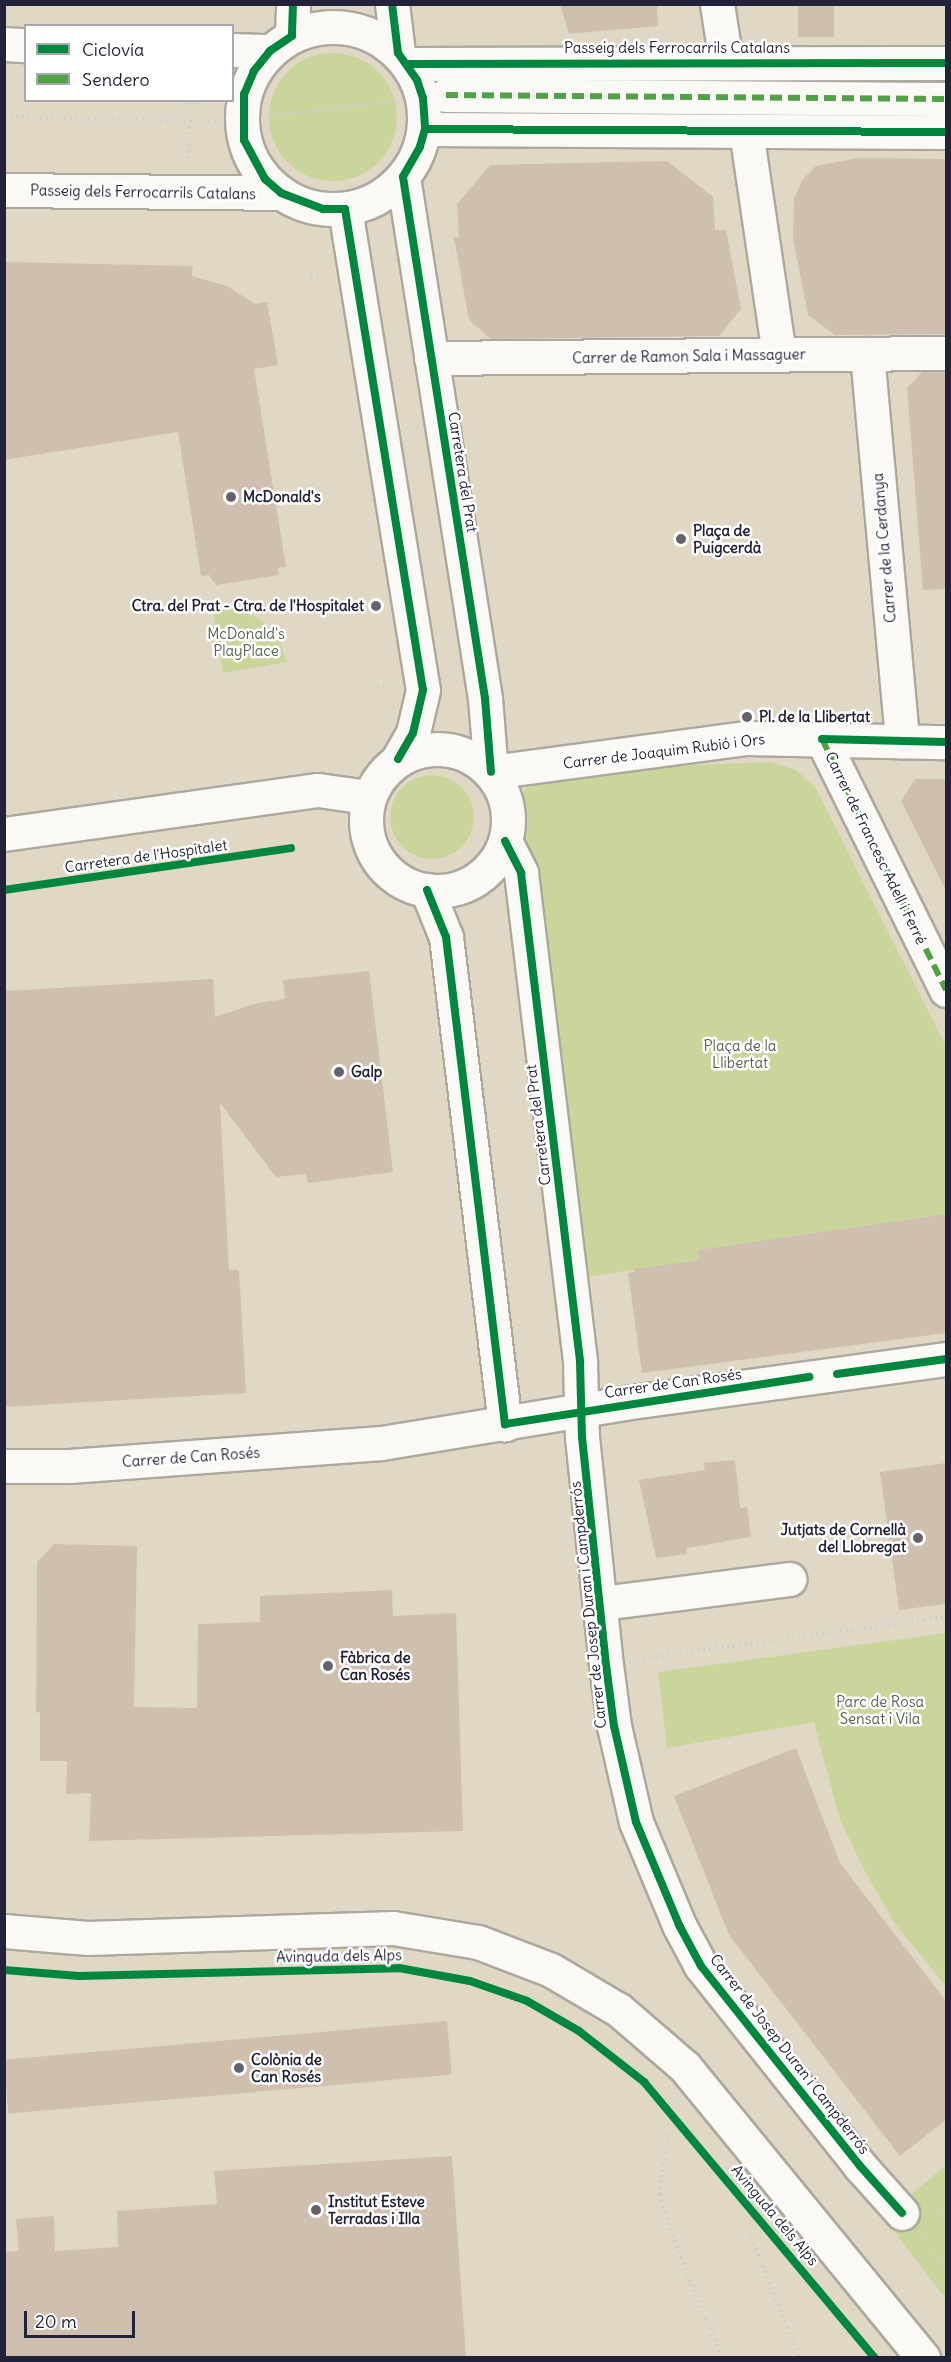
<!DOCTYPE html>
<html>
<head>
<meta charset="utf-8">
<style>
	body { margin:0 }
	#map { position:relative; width:951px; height:2362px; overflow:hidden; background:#e0d8c5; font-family:Delius,sans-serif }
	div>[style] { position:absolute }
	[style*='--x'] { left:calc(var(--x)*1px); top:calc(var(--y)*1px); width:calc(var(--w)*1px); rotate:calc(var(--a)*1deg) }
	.green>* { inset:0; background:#cad59b }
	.round { border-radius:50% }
	.building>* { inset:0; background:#cfbfaf; transform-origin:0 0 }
	.path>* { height:4px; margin-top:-2px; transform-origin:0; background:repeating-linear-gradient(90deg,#d0cecb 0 1.5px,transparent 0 6px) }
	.roads { filter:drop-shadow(2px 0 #aca89e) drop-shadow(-2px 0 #aca89e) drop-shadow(0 2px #aca89e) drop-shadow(0 -2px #aca89e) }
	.minor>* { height:33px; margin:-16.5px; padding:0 16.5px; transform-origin:16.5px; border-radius:16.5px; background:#faf9f6 }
	.major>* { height:33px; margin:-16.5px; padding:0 16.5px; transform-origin:16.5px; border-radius:16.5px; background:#faf9f6 }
	.major>.ring { margin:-16.5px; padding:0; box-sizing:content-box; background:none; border:33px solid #faf9f6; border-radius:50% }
	.quiet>* { height:6px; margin-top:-3px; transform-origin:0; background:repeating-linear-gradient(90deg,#50a245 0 12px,transparent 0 18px) }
	.cycleway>* { height:8px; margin:-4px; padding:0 4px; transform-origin:4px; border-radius:4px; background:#00873e }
	.dots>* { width:16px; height:16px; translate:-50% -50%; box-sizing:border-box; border:3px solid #fff; border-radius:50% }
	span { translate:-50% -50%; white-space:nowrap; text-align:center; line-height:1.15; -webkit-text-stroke:5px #fff; paint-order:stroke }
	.street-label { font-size:15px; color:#22223b }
	.poi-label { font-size:15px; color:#22223b; font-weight:700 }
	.left { translate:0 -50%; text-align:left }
	.right { translate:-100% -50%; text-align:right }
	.park-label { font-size:15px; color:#566051 }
	.frame { position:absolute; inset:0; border:6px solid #22223b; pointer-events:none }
	.legend { position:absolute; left:24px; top:24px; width:210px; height:78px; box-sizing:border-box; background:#fff; border:2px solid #a7a7b1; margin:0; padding:8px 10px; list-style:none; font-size:18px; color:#22223b }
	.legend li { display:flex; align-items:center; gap:12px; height:30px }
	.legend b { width:30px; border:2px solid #a7a7b1 }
	.scale { position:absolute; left:24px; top:2311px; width:111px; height:27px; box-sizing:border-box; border:3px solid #22223b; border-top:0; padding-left:8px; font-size:18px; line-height:21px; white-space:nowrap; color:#22223b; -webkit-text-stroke:4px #fff; paint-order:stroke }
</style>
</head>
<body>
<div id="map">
	<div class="green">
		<div class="round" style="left:269px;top:53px;width:128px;height:128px"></div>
		<div style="clip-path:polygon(213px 609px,237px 609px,260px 619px,278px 637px,287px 662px,223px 673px)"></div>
		<div style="clip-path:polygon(771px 762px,796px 770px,815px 787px,946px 1046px,946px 1214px,697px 1250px,699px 1260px,579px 1278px,520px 796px,531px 783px,692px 765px)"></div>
		<div class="round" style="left:390px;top:775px;width:84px;height:84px"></div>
		<div style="clip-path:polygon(946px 1633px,946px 1986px,895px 1924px,862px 1866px,839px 1817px,814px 1722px,667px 1748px,658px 1672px)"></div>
		<div style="clip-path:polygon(946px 2165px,946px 2299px,884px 2218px)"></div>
	</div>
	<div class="building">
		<div style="clip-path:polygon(560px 4px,657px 4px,658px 26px,569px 34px)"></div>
		<div style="left:798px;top:4px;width:36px;height:33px"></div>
		<div style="clip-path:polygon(858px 158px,946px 159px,946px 334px,835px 335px,808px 315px,793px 239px,794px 199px,802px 180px,816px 166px)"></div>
		<div style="clip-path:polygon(667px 161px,713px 197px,715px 230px,726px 230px,741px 309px,719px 336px,491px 339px,469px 320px,454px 237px,459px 237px,457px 204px,490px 165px)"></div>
		<div style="clip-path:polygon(4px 262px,193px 266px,192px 276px,227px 286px,255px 304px,267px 302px,278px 365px,254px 369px,286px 567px,278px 568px,279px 575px,216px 585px,209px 575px,201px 576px,178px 432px,4px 460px)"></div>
		<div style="clip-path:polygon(922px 372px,946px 372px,946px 589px,923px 590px,907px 388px)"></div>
		<div style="clip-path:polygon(915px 779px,946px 779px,946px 891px,901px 801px)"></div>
		<div style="clip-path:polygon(369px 971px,393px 1172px,308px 1183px,306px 1174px,276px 1177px,220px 1103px,229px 1270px,239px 1270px,246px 1393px,4px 1407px,4px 991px,213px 979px,215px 1017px,257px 1003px,285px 999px,283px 980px)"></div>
		<div style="clip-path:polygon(946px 1214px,946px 1333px,642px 1373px,628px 1273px,634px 1272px,634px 1269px,699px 1260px,697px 1250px)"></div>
		<div style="clip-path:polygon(735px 1460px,740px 1508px,747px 1507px,751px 1537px,686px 1548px,687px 1554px,656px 1558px,639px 1480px,705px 1470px,703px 1463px)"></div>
		<div style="clip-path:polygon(946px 1463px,946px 1604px,899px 1610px,880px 1472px)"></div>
		<div style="clip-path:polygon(54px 1544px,137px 1546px,134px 1707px,197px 1708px,198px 1624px,260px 1622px,260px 1596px,392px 1590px,393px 1616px,456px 1613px,463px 1831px,89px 1841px,91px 1793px,66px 1794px,67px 1761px,40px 1761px,40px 1712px,36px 1713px,37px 1562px)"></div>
		<div style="clip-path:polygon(796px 1748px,840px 1863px,946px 2001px,946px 2120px,900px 2156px,729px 1935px,674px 1796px)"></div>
		<div style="left:447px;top:2021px;width:54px;height:445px;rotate:85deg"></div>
		<div style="clip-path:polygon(452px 2156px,466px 2358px,4px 2358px,4px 2252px,19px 2251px,16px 2219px,54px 2216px,55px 2251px,118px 2247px,117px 2211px,217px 2204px,214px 2171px)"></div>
	</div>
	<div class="path">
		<div style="--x:270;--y:116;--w:127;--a:-6.8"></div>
		<div style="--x:4;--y:117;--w:214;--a:1.3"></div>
		<div style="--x:189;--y:158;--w:58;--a:-87"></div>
		<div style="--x:450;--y:253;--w:14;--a:-8"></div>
		<div style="--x:311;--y:275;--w:9;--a:-6"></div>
		<div style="--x:377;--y:685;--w:11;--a:10"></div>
		<div style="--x:644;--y:1658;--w:305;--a:-7.7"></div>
		<div style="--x:669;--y:2134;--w:62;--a:99.3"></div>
		<div style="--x:659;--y:2195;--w:95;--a:70.2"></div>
		<div style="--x:691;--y:2284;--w:81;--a:66.6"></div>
		<div style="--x:937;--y:2209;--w:13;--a:48"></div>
		<div style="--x:749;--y:2232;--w:136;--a:68.4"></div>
		<div style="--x:923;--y:2238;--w:38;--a:53"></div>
	</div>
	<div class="roads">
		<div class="minor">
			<div style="--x:717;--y:4;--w:59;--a:81.2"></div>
			<div style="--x:4;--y:44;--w:22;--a:3"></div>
			<div style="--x:232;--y:50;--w:38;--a:2"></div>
			<div style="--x:407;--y:64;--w:539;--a:-0.11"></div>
			<div style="--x:446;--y:95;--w:500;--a:0.46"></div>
			<div style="--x:425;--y:129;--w:521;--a:0.33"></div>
			<div style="--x:746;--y:131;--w:226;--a:81.6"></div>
			<div style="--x:4;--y:190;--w:277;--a:0.6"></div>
			<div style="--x:867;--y:354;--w:389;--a:84.8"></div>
			<div style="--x:431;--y:358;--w:515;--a:-0.56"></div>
			<div style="--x:822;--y:739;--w:280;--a:63.7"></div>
			<div style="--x:491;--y:772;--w:258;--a:-7.6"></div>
			<div style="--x:747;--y:738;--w:199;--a:1.2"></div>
			<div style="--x:505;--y:841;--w:36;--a:63"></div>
			<div style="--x:521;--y:873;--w:493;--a:83.1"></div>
			<div style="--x:580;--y:1362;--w:75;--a:88.5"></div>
			<div style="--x:582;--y:1437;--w:221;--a:84"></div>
			<div style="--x:605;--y:1657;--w:70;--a:82.6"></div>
			<div style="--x:614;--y:1726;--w:98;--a:77.1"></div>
			<div style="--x:636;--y:1822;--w:112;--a:67.3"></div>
			<div style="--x:679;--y:1925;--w:47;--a:61.8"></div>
			<div style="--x:701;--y:1966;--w:256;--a:51.5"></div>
			<div style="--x:860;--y:2166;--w:63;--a:48.2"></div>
			<div style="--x:427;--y:890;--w:51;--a:68"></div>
			<div style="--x:446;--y:937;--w:491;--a:83.1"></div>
			<div style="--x:4;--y:1466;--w:65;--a:0"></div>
			<div style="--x:69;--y:1466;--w:313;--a:-4.2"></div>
			<div style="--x:381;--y:1443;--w:246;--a:-9.3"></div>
			<div style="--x:624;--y:1403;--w:325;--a:-7.8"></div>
			<div style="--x:602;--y:1603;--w:189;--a:-7.3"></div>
			<div style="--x:4;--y:1931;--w:84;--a:4.8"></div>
			<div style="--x:88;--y:1938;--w:305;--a:-1.9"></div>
			<div style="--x:393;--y:1928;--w:86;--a:9.4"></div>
			<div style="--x:478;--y:1942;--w:78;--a:21"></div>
			<div style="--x:551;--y:1970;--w:79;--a:30.5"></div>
			<div style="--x:619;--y:2010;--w:87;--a:40.8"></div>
			<div style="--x:685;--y:2067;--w:376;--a:50.7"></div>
		</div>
		<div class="major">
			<div style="--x:392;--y:4;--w:49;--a:83"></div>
			<div class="ring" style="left:242px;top:27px;width:149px;height:149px"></div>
			<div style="--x:292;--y:36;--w:32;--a:-88"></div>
			<div style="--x:403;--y:177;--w:527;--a:81.06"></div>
			<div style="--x:485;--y:698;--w:74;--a:85.4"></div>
			<div style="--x:345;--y:209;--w:487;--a:80.8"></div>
			<div style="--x:423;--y:690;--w:44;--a:103.1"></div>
			<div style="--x:413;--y:733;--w:30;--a:120"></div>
			<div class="ring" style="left:366px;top:749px;width:109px;height:109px"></div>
			<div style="--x:4;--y:834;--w:317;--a:-8"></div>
			<div style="--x:318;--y:790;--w:49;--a:8.1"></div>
		</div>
	</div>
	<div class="quiet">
		<div style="--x:446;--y:95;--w:500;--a:0.46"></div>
		<div style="--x:822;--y:739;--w:280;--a:63.7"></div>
	</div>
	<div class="cycleway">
		<div style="--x:293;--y:4;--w:32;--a:92"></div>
		<div style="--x:292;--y:36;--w:27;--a:146"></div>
		<div style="--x:270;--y:51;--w:26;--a:129"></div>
		<div style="--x:254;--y:71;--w:25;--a:113"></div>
		<div style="--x:244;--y:94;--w:46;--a:90"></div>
		<div style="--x:244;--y:140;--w:44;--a:61.7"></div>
		<div style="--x:265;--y:179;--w:21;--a:41"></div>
		<div style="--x:281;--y:193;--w:45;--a:20.9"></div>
		<div style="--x:323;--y:209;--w:22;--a:0"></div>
		<div style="--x:345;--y:209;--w:487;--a:80.8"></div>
		<div style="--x:423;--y:690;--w:44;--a:103.1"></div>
		<div style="--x:413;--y:733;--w:30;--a:120"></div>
		<div style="--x:392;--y:4;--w:49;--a:83"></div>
		<div style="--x:398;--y:53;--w:33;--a:55"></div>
		<div style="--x:417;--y:80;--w:19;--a:72"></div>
		<div style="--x:423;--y:98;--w:31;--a:86"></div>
		<div style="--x:425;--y:129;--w:19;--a:106"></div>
		<div style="--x:420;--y:147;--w:34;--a:120"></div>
		<div style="--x:403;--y:177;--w:527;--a:81.06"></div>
		<div style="--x:485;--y:698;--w:74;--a:85.4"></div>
		<div style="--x:407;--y:64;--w:539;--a:-0.11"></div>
		<div style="--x:425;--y:129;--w:521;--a:0.33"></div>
		<div style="--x:822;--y:739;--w:124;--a:1.4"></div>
		<div style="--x:505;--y:841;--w:36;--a:63"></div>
		<div style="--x:521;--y:873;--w:493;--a:83.1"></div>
		<div style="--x:580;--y:1362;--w:75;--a:88.5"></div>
		<div style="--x:582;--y:1437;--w:221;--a:84"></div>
		<div style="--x:605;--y:1657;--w:70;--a:82.6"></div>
		<div style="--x:614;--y:1726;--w:98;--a:77.1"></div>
		<div style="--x:636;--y:1822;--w:112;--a:67.3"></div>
		<div style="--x:679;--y:1925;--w:47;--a:61.8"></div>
		<div style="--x:701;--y:1966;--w:256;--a:51.5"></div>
		<div style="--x:860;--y:2166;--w:63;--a:48.2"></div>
		<div style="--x:4;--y:890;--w:290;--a:-8.3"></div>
		<div style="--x:427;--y:890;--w:51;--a:68"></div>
		<div style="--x:446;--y:937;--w:491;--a:83.1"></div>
		<div style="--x:505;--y:1424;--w:308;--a:-8.8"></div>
		<div style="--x:837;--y:1374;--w:110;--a:-7.8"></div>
		<div style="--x:4;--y:1970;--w:75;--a:4.6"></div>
		<div style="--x:79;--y:1976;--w:320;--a:-1.4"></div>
		<div style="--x:399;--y:1968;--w:72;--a:10.4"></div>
		<div style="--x:470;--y:1981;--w:60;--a:19.3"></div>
		<div style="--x:527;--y:2001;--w:60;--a:30"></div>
		<div style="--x:579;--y:2031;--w:83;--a:38.1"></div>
		<div style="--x:644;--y:2082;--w:360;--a:50.1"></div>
	</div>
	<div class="dots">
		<div style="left:231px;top:497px;background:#64626b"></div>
		<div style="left:681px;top:539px;background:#64626b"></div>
		<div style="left:376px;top:606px;background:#64626b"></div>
		<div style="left:747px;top:717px;background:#64626b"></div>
		<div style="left:339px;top:1072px;background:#64626b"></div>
		<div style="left:918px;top:1538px;background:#64626b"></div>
		<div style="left:328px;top:1666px;background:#64626b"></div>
		<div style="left:239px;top:2068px;background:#64626b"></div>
		<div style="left:316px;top:2210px;background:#64626b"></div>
	</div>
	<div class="street-label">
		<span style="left:677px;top:48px">Passeig dels Ferrocarrils Catalans</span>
		<span style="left:143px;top:192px;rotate:1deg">Passeig dels Ferrocarrils Catalans</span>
		<span style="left:689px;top:356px;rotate:-1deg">Carrer de Ramon Sala i Massaguer</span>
		<span style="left:463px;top:472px;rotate:81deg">Carretera del Prat</span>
		<span style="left:884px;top:548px;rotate:-95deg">Carrer de la Cerdanya</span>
		<span style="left:664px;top:751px;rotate:-7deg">Carrer de Joaquim Rubió i Ors</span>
		<span style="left:876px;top:848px;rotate:64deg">Carrer de Francesc Adell i Ferré</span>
		<span style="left:146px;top:856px;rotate:-8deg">Carretera de l'Hospitalet</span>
		<span style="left:538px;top:1125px;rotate:-97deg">Carretera del Prat</span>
		<span style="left:673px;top:1383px;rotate:-8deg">Carrer de Can Rosés</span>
		<span style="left:191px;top:1457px;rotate:-4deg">Carrer de Can Rosés</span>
		<span style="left:588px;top:1605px;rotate:-96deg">Carrer de Josep Duran i Campderrós</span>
		<span style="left:339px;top:1956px;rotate:-1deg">Avinguda dels Alps</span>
		<span style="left:790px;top:2054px;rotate:52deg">Carrer de Josep Duran i Campderrós</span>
		<span style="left:775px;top:2215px;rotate:50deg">Avinguda dels Alps</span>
	</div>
	<div class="poi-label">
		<span class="left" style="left:243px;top:497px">McDonald's</span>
		<span class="left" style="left:693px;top:539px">Plaça de<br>Puigcerdà</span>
		<span class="right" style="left:364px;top:606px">Ctra. del Prat - Ctra. de l'Hospitalet</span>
		<span class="left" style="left:759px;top:717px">Pl. de la Llibertat</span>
		<span class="left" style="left:351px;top:1072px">Galp</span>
		<span class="right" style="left:906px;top:1538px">Jutjats de Cornellà<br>del Llobregat</span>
		<span class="left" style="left:340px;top:1666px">Fàbrica de<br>Can Rosés</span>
		<span class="left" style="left:251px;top:2068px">Colònia de<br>Can Rosés</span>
		<span class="left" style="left:328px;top:2210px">Institut Esteve<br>Terradas i Illa</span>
	</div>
	<div class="park-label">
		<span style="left:246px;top:642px">McDonald's<br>PlayPlace</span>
		<span style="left:740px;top:1054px">Plaça de la<br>Llibertat</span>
		<span style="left:880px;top:1710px">Parc de Rosa<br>Sensat i Vila</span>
	</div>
	<div class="frame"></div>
	<ul class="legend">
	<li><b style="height:8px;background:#00873e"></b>Ciclovía</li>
	<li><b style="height:8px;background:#50a245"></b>Sendero</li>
	</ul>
	<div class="scale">20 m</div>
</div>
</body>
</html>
